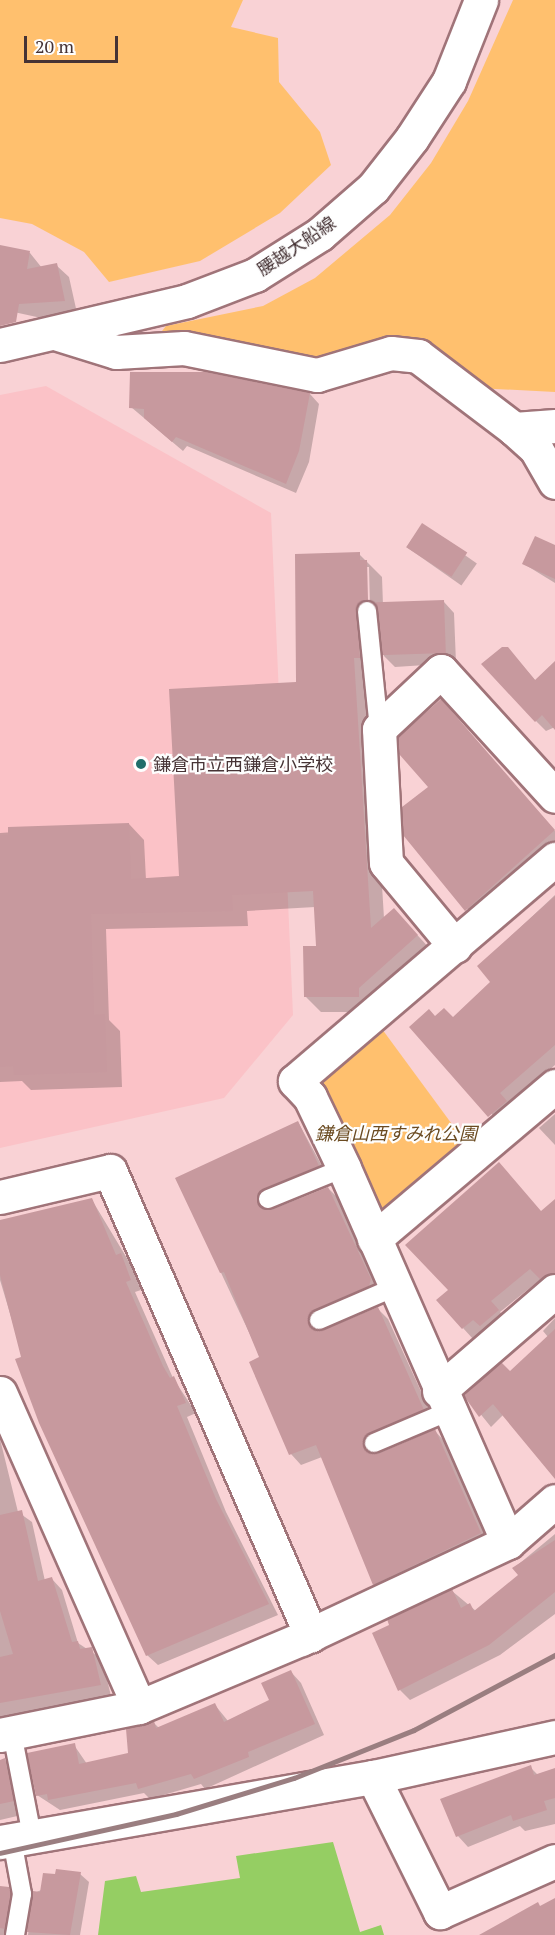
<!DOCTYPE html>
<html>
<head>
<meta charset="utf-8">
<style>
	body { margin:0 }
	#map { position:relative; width:555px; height:1935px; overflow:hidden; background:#f9d2d5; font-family:"PT Serif","Noto Sans JP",serif }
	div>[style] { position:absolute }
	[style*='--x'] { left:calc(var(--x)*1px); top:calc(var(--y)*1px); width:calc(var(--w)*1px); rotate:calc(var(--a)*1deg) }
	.built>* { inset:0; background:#fbc2c7 }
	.green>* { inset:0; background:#ffc06e }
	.water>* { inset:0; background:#95ce63 }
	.shadow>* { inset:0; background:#0003; transform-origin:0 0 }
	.building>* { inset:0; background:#c7999e; transform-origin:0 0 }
	.roads { filter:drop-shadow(2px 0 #a07479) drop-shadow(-2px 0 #a07479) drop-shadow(0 2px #a07479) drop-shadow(0 -2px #a07479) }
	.lane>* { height:18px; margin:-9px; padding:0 9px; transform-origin:9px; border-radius:9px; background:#fff }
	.street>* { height:33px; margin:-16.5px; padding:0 16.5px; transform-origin:16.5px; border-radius:16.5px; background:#fff }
	.secondary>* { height:33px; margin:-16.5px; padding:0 16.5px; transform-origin:16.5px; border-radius:16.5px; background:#fff }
	.rail>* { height:4.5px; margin:-2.25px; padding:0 2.25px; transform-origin:2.25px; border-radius:2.25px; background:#9a7e80 }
	.dots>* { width:16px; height:16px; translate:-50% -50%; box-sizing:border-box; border:3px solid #fefefe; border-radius:50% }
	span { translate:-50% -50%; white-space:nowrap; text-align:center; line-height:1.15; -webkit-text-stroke:4.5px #fefefe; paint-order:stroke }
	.street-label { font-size:18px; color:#463335 }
	.poi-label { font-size:18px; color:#463335 }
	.left { translate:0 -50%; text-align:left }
	.park-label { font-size:18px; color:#6b4b21; font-style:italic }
	.scale { position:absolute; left:24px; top:36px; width:94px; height:27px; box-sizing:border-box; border:3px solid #463335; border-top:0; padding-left:8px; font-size:18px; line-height:21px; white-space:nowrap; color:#463335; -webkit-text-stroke:4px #fefefe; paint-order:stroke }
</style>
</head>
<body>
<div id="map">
	<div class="built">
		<div style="clip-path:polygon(46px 386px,271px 513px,293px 1015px,224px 1098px,0 1148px,0 395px)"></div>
	</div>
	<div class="green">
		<div style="clip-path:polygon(0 0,243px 0,231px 27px,278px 38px,279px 82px,320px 132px,331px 165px,280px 213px,200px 261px,109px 282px,84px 252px,32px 224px,0 218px)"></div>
		<div style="clip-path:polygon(513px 0,555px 0,555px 392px,476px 388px,428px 357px,315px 366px,154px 341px,166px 326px,263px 306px,315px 278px,390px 215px,431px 163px,468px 101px)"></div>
		<div style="clip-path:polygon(382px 1029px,468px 1146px,389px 1213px,374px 1210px,322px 1091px,324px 1079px)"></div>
	</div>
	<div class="water">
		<div style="clip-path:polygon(333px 1842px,360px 1932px,381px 1925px,384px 1935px,98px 1935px,105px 1881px,136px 1876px,141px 1892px,240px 1878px,236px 1856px)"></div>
	</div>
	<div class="shadow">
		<div style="clip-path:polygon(0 246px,30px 253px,42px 268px,56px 265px,69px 277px,77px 313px,46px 319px,0 309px)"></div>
		<div style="clip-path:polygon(310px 394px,319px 404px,309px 462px,296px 493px,187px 446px,183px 451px,131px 407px)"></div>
		<div style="left:422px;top:525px;width:67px;height:27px;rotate:35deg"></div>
		<div style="clip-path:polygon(555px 547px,555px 583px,524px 564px)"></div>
		<div style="clip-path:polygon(evenodd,359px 554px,382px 577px,383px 605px,444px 602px,454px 613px,456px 663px,395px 667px,384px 656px,379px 618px,371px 623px,369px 673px,384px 918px,409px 926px,432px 951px,374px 1012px,321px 1012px,306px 997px,317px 948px,315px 907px,247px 911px,248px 926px,106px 929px,109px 1020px,120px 1031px,122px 1087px,31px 1090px,22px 1081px,0 1082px,0 833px,129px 824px,144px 840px,146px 880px,181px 877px,297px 684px,359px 554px,366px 567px,369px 567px,370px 608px,367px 608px,366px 567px)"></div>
		<div style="clip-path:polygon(508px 649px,536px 681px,555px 676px,555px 727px,546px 731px,536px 721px)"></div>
		<div style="clip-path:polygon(451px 711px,555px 831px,555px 851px,477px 920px,405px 835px,430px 787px)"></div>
		<div style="clip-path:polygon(555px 895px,555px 1065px,509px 1104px,499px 1126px,435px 1018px,453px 1019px,492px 983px,479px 966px)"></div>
		<div style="clip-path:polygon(555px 1114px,555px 1145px,539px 1128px)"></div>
		<div style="clip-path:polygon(298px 1122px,328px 1177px,274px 1199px,270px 1210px,328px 1188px,339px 1199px,381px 1291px,324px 1320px,321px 1331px,378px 1309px,388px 1319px,434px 1420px,379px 1443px,376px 1454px,435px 1431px,445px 1442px,491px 1544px,384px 1594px,374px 1584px,322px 1457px,301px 1465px,291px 1454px,261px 1358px,177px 1179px)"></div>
		<div style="clip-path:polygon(92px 1200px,131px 1265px,141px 1290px,135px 1292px,173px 1378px,196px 1413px,187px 1417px,226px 1512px,278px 1615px,158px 1665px,147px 1655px,23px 1357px,0 1280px,0 1223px)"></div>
		<div style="clip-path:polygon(555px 1201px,555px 1287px,541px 1279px,500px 1312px,508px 1321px,491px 1336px,485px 1329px,473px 1339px,463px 1328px)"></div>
		<div style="clip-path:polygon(555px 1318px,555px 1472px,504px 1414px,491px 1427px,466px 1396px,510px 1373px,548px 1337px,543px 1331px)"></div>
		<div style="clip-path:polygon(0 1439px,18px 1512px,32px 1522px,45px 1581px,52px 1579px,62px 1590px,78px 1643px,102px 1659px,111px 1696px,0 1719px)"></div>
		<div style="clip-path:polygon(555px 1534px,555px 1614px,500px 1655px,410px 1700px,400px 1690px,452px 1591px,476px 1611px,521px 1575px,514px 1568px)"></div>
		<div style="clip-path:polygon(291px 1672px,301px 1683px,324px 1735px,205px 1789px,201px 1784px,150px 1799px,144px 1793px,60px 1810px,37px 1795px,74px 1745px,87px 1764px,129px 1754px,154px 1723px,159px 1728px,215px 1705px,228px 1721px,271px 1701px)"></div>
		<div style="clip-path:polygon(5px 1760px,18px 1774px,26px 1814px,0 1820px,0 1761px)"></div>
		<div style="clip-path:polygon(530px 1767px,539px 1776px,555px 1772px,555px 1824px,525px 1831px,520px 1826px,468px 1847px,458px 1836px)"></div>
		<div style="clip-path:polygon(80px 1874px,89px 1882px,80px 1935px,28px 1935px,34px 1893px)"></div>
		<div style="clip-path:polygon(0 1887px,18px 1897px,13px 1935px,0 1935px)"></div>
	</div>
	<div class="building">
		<div style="clip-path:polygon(0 245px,30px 251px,27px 269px,57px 263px,65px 301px,19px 304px,16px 322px,0 326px)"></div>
		<div style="clip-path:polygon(130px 372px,206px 372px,310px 393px,299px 451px,286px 484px,176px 437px,172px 442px,144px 418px,144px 409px,129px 408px)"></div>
		<div style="left:422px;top:523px;width:54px;height:29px;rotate:33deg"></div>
		<div style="clip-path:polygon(535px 536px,555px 545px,555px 579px,522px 564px)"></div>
		<div style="clip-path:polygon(360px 552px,360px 560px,367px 560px,368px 600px,357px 607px,360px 658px,354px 658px,371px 928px,394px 908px,418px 935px,359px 988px,359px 997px,304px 997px,303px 946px,316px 946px,313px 891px,232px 895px,233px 911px,91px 914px,94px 1015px,105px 1014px,107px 1072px,14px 1075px,13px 1066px,0 1067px,0 835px,8px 835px,8px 827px,129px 823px,131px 879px,179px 876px,169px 689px,296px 682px,295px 554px)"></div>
		<div style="left:444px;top:600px;width:53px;height:68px;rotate:88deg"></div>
		<div style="clip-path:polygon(502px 647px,508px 647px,535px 680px,555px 661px,555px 730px,542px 715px,535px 722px,481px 664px)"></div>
		<div style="clip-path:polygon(441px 699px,555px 830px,465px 911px,403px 835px,402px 807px,428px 787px,399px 754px,398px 737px)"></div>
		<div style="clip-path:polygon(555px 896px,555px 1045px,500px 1093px,507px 1101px,488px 1117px,409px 1027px,429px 1009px,435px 1016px,444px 1008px,453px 1017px,490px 982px,477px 966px)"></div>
		<div style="clip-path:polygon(298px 1121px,319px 1166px,263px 1189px,258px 1204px,272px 1210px,328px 1187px,371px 1279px,369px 1286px,314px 1310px,309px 1325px,323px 1330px,378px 1307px,424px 1410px,369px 1433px,364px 1448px,378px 1454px,435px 1429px,481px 1533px,373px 1585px,316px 1445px,289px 1455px,249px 1362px,259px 1357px,224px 1272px,220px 1273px,175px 1178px)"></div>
		<div style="clip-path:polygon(499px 1162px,541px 1211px,555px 1199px,555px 1273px,540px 1279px,530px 1269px,491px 1301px,499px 1310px,480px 1326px,473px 1320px,462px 1329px,436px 1300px,448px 1290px,405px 1245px)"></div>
		<div style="clip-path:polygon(92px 1198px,116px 1255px,121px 1253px,131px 1280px,126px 1282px,163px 1366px,170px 1378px,174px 1376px,186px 1403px,177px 1406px,216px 1499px,269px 1604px,146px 1656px,39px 1423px,15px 1359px,21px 1357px,0 1275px,0 1220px)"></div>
		<div style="clip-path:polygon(555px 1329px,555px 1479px,493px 1404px,479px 1417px,464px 1396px,501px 1362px,510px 1371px)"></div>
		<div style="clip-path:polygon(22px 1510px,38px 1581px,52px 1577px,72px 1642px,78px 1641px,80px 1649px,92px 1647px,101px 1685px,0 1703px,0 1657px,13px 1654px,0 1611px,0 1515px)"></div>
		<div style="clip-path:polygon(555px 1540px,555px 1592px,489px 1645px,398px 1691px,372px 1633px,389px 1625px,387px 1619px,452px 1589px,461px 1608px,470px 1603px,474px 1611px,518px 1575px,512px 1568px)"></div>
		<div style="clip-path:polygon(291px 1670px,315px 1724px,248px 1752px,249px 1757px,194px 1779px,191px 1774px,138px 1789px,136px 1783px,48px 1800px,47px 1794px,36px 1796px,27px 1753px,75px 1743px,79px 1764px,128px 1753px,126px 1729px,154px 1721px,156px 1728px,215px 1703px,224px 1722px,269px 1700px,261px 1683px)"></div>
		<div style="clip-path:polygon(5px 1758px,14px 1801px,0 1804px,0 1760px)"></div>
		<div style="clip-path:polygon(531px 1765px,534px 1775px,555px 1768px,555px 1798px,544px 1801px,547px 1810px,513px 1821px,511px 1815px,456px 1837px,440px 1799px)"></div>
		<div style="clip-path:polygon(56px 1869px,81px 1872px,70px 1935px,27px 1932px,33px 1891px,40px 1892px,43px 1873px,55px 1874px)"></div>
		<div style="clip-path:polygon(0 1886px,9px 1887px,11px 1894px,5px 1929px,0 1928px)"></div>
		<div style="clip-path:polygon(555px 1898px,555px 1935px,479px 1935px,538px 1902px,540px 1906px)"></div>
	</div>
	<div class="roads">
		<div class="lane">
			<div style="--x:367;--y:611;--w:119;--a:84.2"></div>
			<div style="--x:268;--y:1199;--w:82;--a:-22.2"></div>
			<div style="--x:319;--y:1320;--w:81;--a:-23.4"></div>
			<div style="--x:374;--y:1443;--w:79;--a:-23"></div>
			<div style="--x:12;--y:1733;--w:105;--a:79"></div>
			<div style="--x:12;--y:1840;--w:55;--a:79.5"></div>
			<div style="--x:22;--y:1894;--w:42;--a:99.7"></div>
		</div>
		<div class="street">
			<div style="--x:55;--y:333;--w:64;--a:17.3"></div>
			<div style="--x:116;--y:352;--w:68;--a:-3.4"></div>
			<div style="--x:184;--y:348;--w:136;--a:11.5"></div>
			<div style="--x:317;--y:375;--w:77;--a:-16.6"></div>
			<div style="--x:391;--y:353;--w:27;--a:6"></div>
			<div style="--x:418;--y:356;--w:121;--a:37.2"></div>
			<div style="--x:514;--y:429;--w:30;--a:42"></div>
			<div style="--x:536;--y:449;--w:38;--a:60"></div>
			<div style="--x:514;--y:429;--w:41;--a:-4.2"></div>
			<div style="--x:455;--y:946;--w:108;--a:-129.7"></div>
			<div style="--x:386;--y:863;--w:134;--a:-93"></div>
			<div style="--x:379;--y:729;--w:85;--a:-43.1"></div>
			<div style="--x:441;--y:671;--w:169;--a:47.6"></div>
			<div style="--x:0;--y:1197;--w:113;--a:-13.3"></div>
			<div style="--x:110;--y:1171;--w:506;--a:66.58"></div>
			<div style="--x:374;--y:1239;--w:237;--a:-40.2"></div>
			<div style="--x:439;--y:1391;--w:153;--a:-40.8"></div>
			<div style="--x:0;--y:1393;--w:343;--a:66.1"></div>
			<div style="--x:508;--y:1542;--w:408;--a:-113.7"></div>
			<div style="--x:344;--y:1168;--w:79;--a:-115.6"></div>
			<div style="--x:310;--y:1097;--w:22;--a:-133"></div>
			<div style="--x:295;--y:1081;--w:342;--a:-40.5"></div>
			<div style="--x:0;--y:1735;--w:142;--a:-11.4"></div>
			<div style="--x:139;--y:1707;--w:176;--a:-22.8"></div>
			<div style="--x:301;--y:1639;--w:229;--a:-25.1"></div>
			<div style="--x:508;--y:1542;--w:62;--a:-41.1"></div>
			<div style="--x:373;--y:1777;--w:151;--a:63.6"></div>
			<div style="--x:440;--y:1912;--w:126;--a:-23.9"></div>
		</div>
		<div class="secondary">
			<div style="--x:0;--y:345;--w:192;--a:-13.2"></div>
			<div style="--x:187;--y:301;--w:73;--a:-20.9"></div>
			<div style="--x:255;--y:275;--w:77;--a:-32.2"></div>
			<div style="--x:320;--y:234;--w:70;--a:-41"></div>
			<div style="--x:373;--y:188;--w:63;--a:-52"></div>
			<div style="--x:412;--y:138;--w:68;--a:-57"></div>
			<div style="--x:449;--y:81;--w:87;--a:-68.4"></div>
			<div style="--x:0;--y:1842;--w:379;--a:-9.9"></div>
			<div style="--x:373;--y:1777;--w:186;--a:-12.4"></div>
		</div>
	</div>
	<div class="rail">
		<div style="--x:0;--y:1853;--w:180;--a:-12.5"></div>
		<div style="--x:176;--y:1814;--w:123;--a:-17"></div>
		<div style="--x:294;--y:1778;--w:129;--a:-21.8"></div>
		<div style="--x:414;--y:1730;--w:160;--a:-28"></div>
	</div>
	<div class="dots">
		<div style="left:141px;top:764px;background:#216d6a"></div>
	</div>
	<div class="street-label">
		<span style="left:296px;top:246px;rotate:-34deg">腰越大船線</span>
	</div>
	<div class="poi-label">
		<span class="left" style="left:153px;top:764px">鎌倉市立西鎌倉小学校</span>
	</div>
	<div class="park-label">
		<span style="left:396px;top:1133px">鎌倉山西すみれ公園</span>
	</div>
	<div class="scale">20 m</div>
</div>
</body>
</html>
